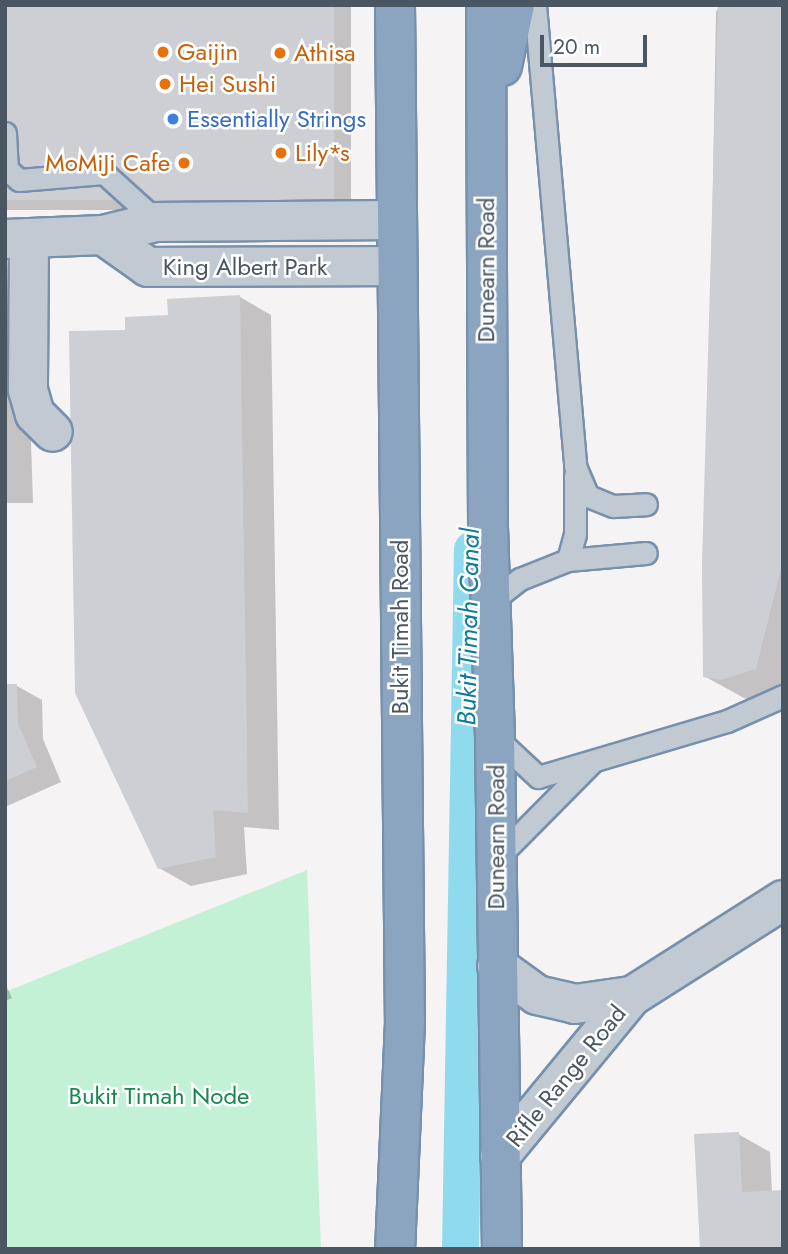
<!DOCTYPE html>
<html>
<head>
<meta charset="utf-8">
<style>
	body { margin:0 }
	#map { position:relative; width:788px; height:1254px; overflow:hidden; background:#f5f3f3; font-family:Jost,sans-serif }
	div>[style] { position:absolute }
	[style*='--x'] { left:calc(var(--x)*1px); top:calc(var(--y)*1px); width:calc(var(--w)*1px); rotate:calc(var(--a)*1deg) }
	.green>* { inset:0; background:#c3f1d5 }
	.shadow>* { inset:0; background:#0003; transform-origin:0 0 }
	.canal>* { height:37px; margin:-18.5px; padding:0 18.5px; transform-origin:18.5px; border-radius:18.5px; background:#90daee }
	.building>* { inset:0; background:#cdcfd5; transform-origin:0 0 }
	.roads { filter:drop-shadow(2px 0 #7690ad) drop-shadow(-2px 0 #7690ad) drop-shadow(0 2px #7690ad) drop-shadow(0 -2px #7690ad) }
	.lane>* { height:21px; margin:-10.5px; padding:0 10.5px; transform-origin:10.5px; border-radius:10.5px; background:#c1cad2 }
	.street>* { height:38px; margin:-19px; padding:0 19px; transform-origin:19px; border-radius:19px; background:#c1cad2 }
	.highway>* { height:38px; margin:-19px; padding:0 19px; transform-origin:19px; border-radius:19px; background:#8ba5c1 }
	.dots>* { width:19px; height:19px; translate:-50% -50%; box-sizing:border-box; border:4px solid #fff; border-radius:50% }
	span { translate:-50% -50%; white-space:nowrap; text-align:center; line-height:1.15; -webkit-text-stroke:5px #fff; paint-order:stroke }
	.food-label { font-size:24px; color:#c56008 }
	.left { translate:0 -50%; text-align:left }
	.right { translate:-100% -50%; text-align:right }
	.shop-label { font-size:24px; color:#366cbe }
	.street-label { font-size:24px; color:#4a5661 }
	.park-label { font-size:24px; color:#17864f }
	.water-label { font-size:26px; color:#0c7c9b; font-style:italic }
	.frame { position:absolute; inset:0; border:7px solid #4a5661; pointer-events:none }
	.scale { position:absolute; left:540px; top:35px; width:107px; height:32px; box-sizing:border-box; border:4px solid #4a5661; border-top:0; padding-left:9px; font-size:21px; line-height:24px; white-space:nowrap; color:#4a5661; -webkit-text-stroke:5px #fff; paint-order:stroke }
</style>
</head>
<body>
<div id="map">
	<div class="green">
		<div style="clip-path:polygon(307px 870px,321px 1249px,5px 1249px,5px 992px)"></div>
	</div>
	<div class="shadow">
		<div style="left:5px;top:5px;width:346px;height:205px"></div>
		<div style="clip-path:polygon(720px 5px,783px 5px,783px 695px,761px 702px,744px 698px,704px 676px,716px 12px)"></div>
		<div style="clip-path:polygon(240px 297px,271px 315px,279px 830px,244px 827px,247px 874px,191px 886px,159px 868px,127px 332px)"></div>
		<div style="clip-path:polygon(5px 366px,29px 380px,33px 503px,5px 503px)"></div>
		<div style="clip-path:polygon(5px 686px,17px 686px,42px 700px,43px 739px,61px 782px,5px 807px)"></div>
		<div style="clip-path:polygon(5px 983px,12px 998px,5px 1001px)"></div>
		<div style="clip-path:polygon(738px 1134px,770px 1152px,772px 1192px,702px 1249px)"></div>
	</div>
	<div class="canal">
		<div style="--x:460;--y:1249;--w:700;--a:-89.02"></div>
	</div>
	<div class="building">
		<div style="left:5px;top:5px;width:329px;height:195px"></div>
		<div style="clip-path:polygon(718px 5px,783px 5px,783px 561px,756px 669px,721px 680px,703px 677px,702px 564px)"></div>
		<div style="clip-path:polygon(240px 295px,248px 813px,213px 810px,216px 857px,158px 869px,75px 693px,69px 331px,125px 330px,125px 317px,168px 315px,167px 299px)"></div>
		<div style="clip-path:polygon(5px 684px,17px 684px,18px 724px,37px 767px,5px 781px)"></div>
		<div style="clip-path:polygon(739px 1132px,742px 1192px,783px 1190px,783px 1249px,700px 1249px,694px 1134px)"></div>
	</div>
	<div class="roads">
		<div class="lane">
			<div style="--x:535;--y:5;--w:463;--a:85"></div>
			<div style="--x:575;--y:466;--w:33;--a:67"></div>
			<div style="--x:588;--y:496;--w:27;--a:22"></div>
			<div style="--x:613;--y:506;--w:33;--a:-3"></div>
			<div style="--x:5;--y:133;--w:36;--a:87"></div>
			<div style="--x:7;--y:169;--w:16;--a:43"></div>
			<div style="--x:19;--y:180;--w:85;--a:-4.7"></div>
			<div style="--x:104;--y:173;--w:73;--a:42.2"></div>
			<div style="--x:568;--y:560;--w:27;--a:-75"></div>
			<div style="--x:575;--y:534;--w:59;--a:-90"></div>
			<div style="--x:489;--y:603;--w:39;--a:-38"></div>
			<div style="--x:520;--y:579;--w:52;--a:-21.6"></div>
			<div style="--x:568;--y:560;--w:78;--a:-5.1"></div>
			<div style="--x:495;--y:737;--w:59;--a:42.9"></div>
			<div style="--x:538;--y:777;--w:197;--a:-16.5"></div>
			<div style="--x:727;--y:721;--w:61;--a:-24.1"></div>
			<div style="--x:496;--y:859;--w:135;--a:-45.3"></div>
		</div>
		<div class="street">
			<div style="--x:103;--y:235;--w:55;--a:35.4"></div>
			<div style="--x:148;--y:267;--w:249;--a:-0.2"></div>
			<div style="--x:29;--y:238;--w:152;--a:90.4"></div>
			<div style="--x:28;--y:390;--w:25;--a:74"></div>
			<div style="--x:35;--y:414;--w:25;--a:45"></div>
			<div style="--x:5;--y:239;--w:98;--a:-2.3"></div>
			<div style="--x:103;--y:235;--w:55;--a:-13.8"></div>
			<div style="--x:156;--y:222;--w:239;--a:-0.5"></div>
			<div style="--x:497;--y:966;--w:49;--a:35.9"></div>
			<div style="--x:537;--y:995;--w:39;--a:13"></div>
			<div style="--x:575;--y:1004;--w:58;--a:-8"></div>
			<div style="--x:500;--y:1156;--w:207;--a:-50.5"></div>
			<div style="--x:632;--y:996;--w:179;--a:-32.4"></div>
		</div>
		<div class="highway">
			<div style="--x:395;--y:5;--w:1017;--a:89.44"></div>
			<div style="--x:405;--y:1022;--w:227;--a:92.5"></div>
			<div style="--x:486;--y:5;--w:522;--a:89.78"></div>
			<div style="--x:488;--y:527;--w:210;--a:88.1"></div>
			<div style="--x:495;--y:737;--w:512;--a:89.22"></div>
			<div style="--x:502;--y:66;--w:62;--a:-78"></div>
		</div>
	</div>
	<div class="dots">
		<div style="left:163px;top:52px;background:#e8710a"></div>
		<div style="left:280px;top:53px;background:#e8710a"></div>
		<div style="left:165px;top:84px;background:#e8710a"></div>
		<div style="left:173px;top:119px;background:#3f7fe0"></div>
		<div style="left:281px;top:153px;background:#e8710a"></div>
		<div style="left:184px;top:163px;background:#e8710a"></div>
	</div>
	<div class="food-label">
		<span class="left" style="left:177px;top:52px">Gaijin</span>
		<span class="left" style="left:294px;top:53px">Athisa</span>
		<span class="left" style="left:179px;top:84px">Hei Sushi</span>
		<span class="left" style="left:295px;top:153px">Lily*s</span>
		<span class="right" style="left:170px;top:163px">MoMiJi Cafe</span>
	</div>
	<div class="shop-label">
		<span class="left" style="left:187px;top:119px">Essentially Strings</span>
	</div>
	<div class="street-label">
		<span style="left:245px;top:267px">King Albert Park</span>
		<span style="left:486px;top:270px;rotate:-90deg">Dunearn Road</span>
		<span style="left:400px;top:627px;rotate:-90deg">Bukit Timah Road</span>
		<span style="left:496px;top:837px;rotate:-90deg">Dunearn Road</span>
		<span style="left:566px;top:1076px;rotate:-51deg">Rifle Range Road</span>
	</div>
	<div class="park-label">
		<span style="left:159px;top:1096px">Bukit Timah Node</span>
	</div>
	<div class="water-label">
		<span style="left:469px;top:627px;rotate:-89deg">Bukit Timah Canal</span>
	</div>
	<div class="frame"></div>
	<div class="scale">20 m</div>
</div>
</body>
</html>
